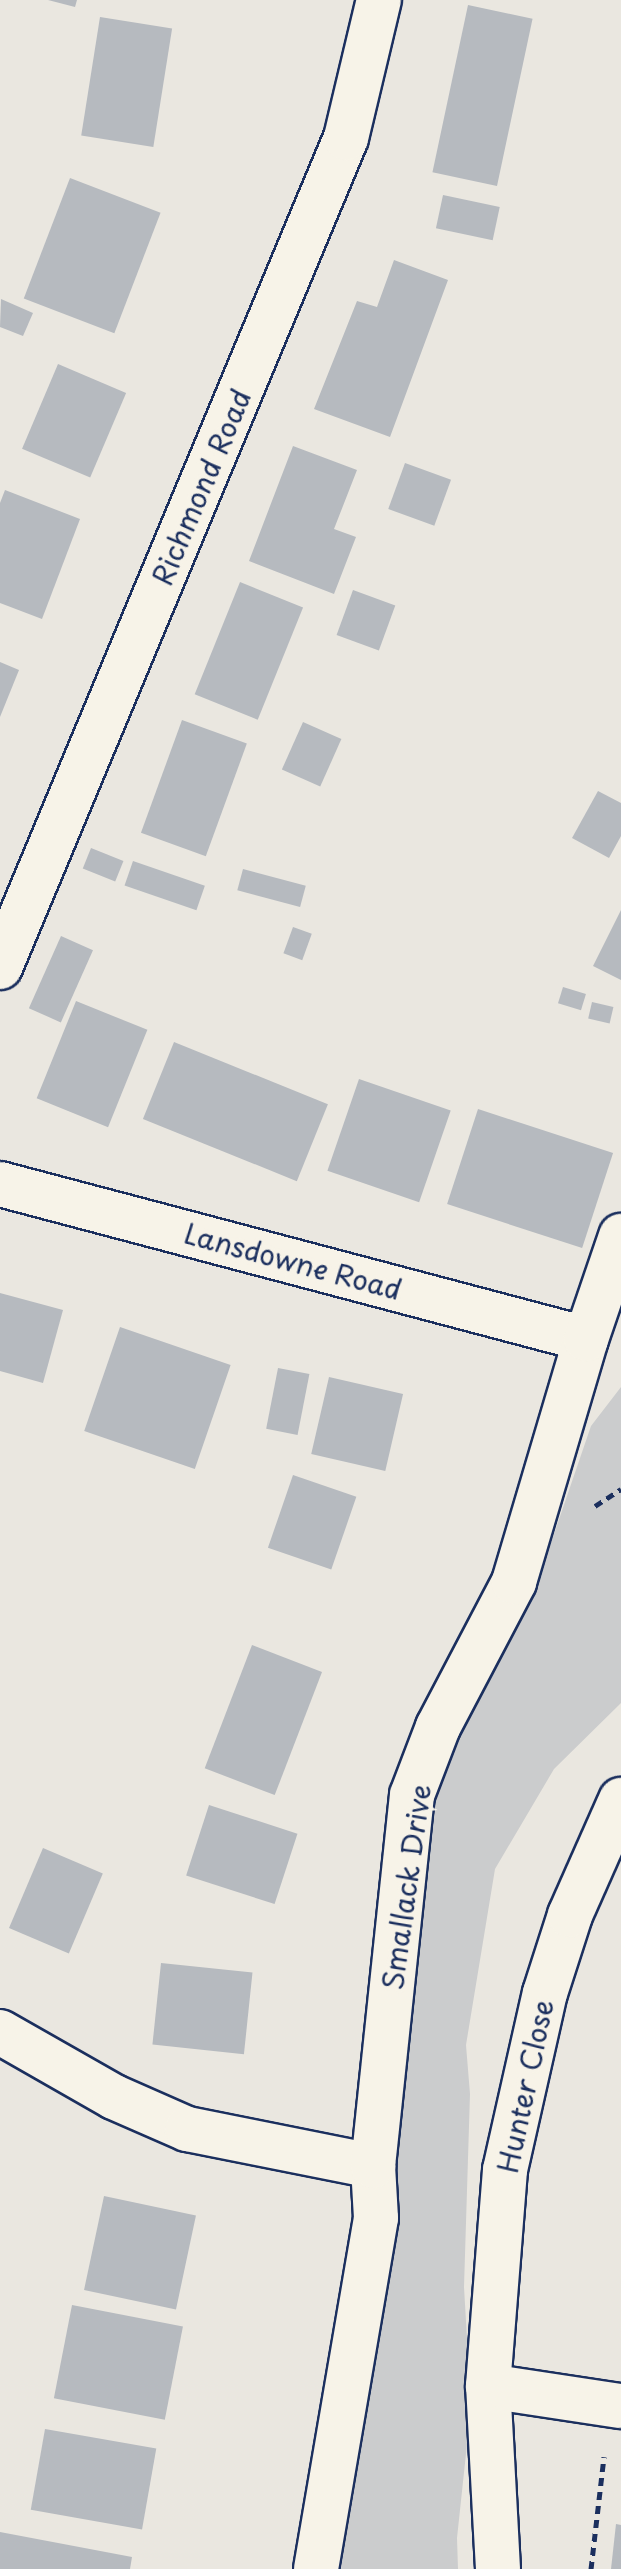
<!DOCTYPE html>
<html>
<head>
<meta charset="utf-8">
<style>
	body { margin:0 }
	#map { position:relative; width:621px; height:2569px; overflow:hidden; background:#eae7e0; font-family:"Playpen Sans",sans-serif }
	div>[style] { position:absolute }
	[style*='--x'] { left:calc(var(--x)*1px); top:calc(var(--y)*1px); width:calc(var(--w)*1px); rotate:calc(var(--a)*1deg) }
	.green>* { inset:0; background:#cbcccd }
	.building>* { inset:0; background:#b6babf; transform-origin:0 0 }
	.path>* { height:5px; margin-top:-2.5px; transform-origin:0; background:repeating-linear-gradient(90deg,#1b2f5e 0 8px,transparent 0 14px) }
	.roads { filter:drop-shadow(2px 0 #1b2f5e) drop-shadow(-2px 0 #1b2f5e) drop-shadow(0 2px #1b2f5e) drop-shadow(0 -2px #1b2f5e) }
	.street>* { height:44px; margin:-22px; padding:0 22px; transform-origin:22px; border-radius:22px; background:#f7f3e8 }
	span { translate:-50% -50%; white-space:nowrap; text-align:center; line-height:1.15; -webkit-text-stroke:8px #f7f3e8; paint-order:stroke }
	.street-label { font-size:28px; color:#1b2f5e }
</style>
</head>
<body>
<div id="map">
	<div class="green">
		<div style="clip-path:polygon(621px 1387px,621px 1703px,554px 1769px,495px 1869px,466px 2045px,470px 2094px,464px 2287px,471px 2407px,457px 2538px,458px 2569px,341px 2569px,387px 2217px,416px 1848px,464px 1718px,542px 1569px,591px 1426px)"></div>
	</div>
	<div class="building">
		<div style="clip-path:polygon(48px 0,77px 0,75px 7px)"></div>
		<div style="left:468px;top:5px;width:66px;height:171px;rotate:12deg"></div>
		<div style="left:100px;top:17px;width:73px;height:120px;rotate:9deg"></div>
		<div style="left:70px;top:178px;width:97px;height:129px;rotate:21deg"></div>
		<div style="left:443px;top:195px;width:58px;height:34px;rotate:12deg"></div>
		<div style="clip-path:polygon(394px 260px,448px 280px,390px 437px,314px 409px,357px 301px,377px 307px)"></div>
		<div style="clip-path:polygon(1px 299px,33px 313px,23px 336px,0 327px)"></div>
		<div style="left:58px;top:364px;width:74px;height:92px;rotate:23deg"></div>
		<div style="clip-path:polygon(293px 446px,357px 470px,334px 529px,356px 537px,334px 594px,249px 561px)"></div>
		<div style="left:405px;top:463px;width:49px;height:49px;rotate:20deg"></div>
		<div style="clip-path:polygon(5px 490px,80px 519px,42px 619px,0 603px,0 503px)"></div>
		<div style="left:240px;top:582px;width:68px;height:121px;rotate:22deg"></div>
		<div style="left:353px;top:590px;width:45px;height:48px;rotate:20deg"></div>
		<div style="clip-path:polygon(0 662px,19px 670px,0 717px)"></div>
		<div style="left:182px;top:720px;width:69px;height:120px;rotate:20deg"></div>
		<div style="left:303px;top:722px;width:42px;height:52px;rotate:24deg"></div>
		<div style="clip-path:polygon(598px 791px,621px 803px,621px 836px,609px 858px,572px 838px)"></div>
		<div style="left:91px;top:848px;width:35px;height:22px;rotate:22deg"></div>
		<div style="left:133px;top:861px;width:76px;height:26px;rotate:19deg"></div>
		<div style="left:243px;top:869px;width:65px;height:22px;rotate:15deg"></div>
		<div style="clip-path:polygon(621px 910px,621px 980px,593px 966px)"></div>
		<div style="left:293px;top:927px;width:20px;height:28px;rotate:20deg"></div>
		<div style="left:61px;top:936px;width:35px;height:79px;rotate:24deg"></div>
		<div style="left:563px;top:987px;width:24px;height:17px;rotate:17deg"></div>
		<div style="left:76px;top:1001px;width:77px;height:105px;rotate:22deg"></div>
		<div style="left:592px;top:1002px;width:22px;height:17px;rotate:13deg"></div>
		<div style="left:174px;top:1042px;width:166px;height:83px;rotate:22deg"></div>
		<div style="left:359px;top:1079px;width:97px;height:97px;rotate:19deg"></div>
		<div style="left:478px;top:1109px;width:142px;height:100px;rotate:18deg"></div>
		<div style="clip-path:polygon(0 1293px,63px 1310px,43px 1383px,0 1371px)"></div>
		<div style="left:120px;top:1327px;width:117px;height:110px;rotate:19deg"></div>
		<div style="left:278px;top:1368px;width:32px;height:62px;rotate:11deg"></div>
		<div style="left:329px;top:1377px;width:76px;height:79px;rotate:13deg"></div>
		<div style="left:293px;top:1475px;width:67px;height:77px;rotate:19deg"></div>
		<div style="left:252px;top:1645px;width:75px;height:132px;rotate:21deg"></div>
		<div style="left:209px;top:1805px;width:93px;height:74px;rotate:18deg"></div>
		<div style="left:43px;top:1848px;width:65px;height:87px;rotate:23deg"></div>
		<div style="left:161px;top:1963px;width:92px;height:82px;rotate:6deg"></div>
		<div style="left:104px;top:2196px;width:94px;height:96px;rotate:12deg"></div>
		<div style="left:72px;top:2305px;width:113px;height:95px;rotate:11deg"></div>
		<div style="left:45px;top:2429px;width:113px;height:82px;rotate:10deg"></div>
		<div style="clip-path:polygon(616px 2524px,621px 2525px,621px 2569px,611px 2569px)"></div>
		<div style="clip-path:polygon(0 2532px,132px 2557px,130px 2569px,0 2569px)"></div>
	</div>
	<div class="path">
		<div style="--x:595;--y:1506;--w:31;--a:-33"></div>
		<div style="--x:591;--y:2569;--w:113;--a:-83.4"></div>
	</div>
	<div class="roads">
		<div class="street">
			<div style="--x:0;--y:967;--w:898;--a:-67.35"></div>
			<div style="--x:346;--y:138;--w:142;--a:-76.6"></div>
			<div style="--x:0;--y:1184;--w:606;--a:14.82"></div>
			<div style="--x:0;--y:2032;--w:131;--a:29.7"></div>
			<div style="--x:114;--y:2097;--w:80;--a:23.7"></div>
			<div style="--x:187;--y:2129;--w:190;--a:11.3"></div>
			<div style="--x:488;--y:2386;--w:134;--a:8.6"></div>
			<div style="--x:316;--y:2569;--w:356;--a:-80.3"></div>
			<div style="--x:376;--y:2218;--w:52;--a:-93.3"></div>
			<div style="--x:373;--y:2166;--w:373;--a:-84"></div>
			<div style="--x:412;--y:1795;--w:73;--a:-69.1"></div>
			<div style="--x:438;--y:1727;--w:164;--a:-62.3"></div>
			<div style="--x:514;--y:1582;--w:253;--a:-73.5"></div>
			<div style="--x:586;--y:1339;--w:109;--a:-71.2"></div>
			<div style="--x:498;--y:2569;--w:183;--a:-93.1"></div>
			<div style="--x:488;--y:2386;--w:217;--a:-85.5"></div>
			<div style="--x:505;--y:2170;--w:181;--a:-77.3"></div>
			<div style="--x:545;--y:1993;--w:82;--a:-72.2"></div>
			<div style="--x:570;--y:1915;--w:126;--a:-66.1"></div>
		</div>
	</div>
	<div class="street-label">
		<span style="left:201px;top:487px;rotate:-67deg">Richmond Road</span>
		<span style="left:293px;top:1261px;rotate:15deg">Lansdowne Road</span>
		<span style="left:406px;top:1887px;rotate:-82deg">Smallack Drive</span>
		<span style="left:525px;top:2086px;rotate:-78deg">Hunter Close</span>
	</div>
</div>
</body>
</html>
